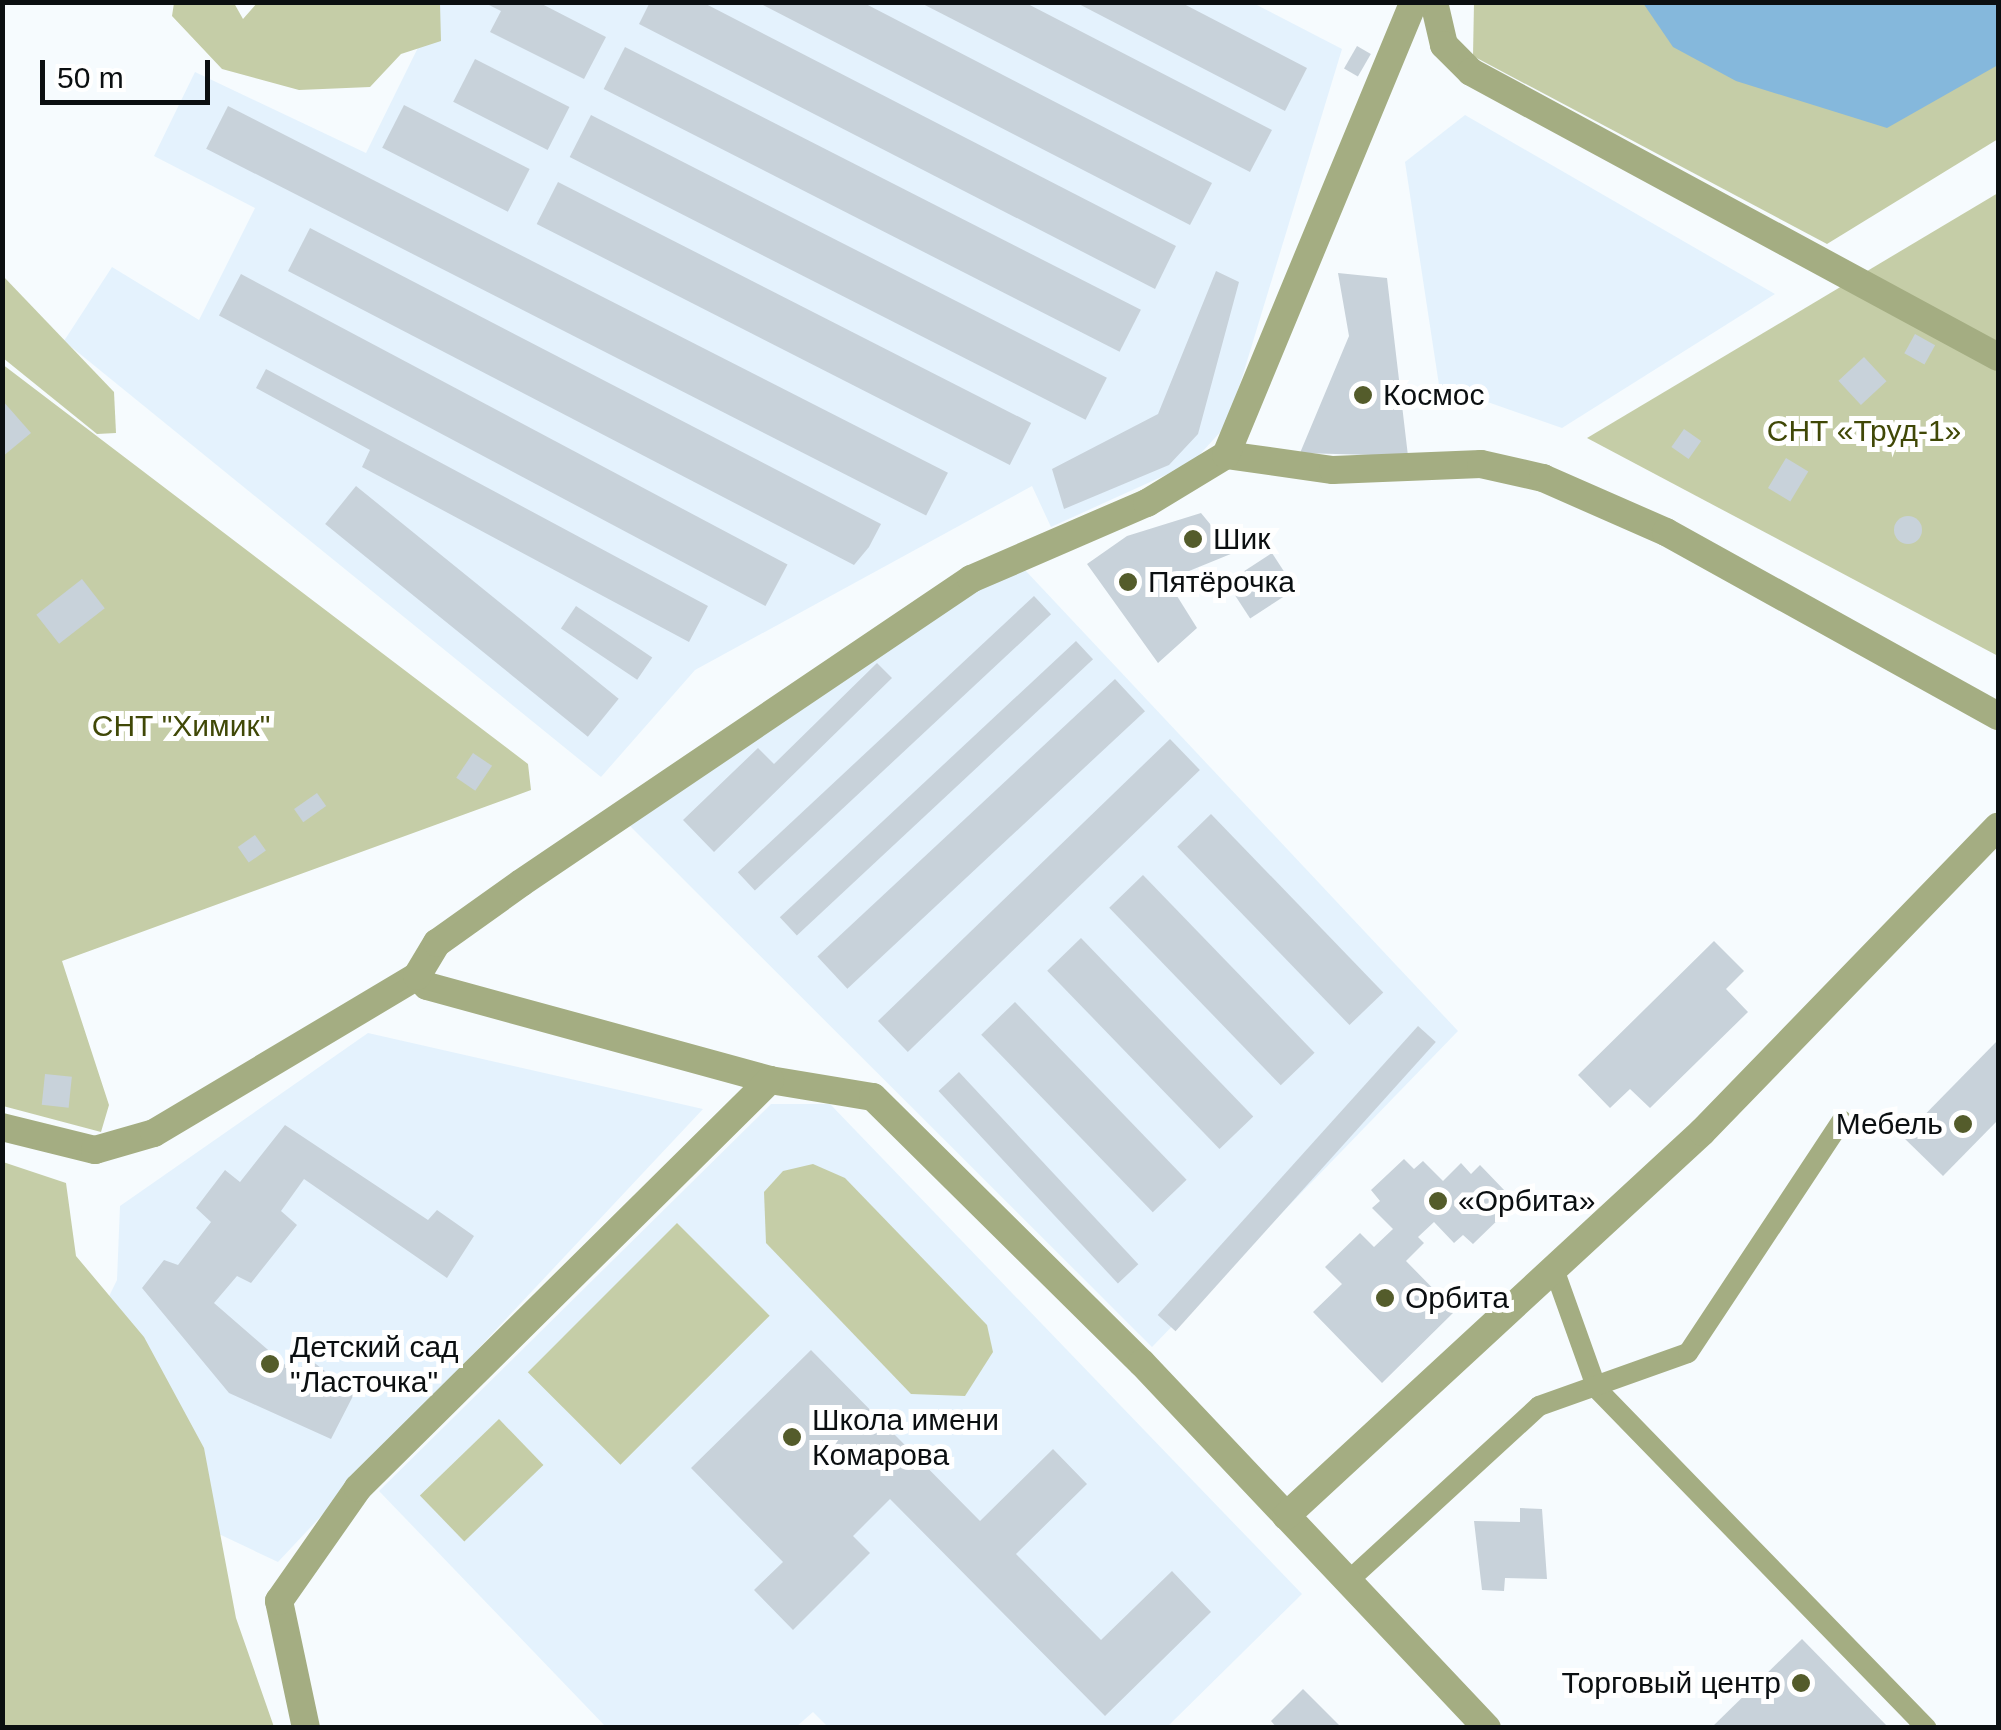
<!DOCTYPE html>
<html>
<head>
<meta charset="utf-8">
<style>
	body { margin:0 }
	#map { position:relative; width:2001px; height:1730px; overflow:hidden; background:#f6fbfe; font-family:Arial,sans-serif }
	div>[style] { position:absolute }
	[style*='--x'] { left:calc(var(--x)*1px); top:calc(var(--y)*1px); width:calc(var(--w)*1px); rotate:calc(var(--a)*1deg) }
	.built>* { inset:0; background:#e4f2fd }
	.green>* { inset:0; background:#c5cda7; transform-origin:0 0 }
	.water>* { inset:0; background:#85b8dc }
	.building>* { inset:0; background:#c8d2da; transform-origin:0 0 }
	.round { border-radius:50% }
	.pedestrian>* { height:20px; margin:-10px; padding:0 10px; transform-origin:10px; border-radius:10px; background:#a4ad82 }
	.minor>* { height:28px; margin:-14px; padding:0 14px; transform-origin:14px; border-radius:14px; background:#a4ad82 }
	.dots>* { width:28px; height:28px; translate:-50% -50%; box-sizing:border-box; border:5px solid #fff; border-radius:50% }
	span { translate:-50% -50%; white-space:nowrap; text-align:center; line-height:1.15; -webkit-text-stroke:10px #fff; paint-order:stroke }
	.poi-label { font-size:30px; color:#0b0f11 }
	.left { translate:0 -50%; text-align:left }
	.right { translate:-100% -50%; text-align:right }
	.park-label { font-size:30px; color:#404807 }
	.frame { position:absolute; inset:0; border:5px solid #0b0f11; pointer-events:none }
	.scale { position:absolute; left:40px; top:60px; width:170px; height:45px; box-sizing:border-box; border:5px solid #0b0f11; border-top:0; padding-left:12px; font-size:30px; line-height:35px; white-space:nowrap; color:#0b0f11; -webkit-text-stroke:8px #fff; paint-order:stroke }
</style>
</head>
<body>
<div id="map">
	<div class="built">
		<div style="clip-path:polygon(440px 3px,1253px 3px,1342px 49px,1241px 381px,1224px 428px,1192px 463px,1051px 527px,1032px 486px,695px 670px,601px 777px,64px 341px,112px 267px,199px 320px,255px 208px,154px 156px,195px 72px,366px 153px)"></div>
		<div style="clip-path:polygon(1465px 115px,1775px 294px,1562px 428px,1439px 385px,1405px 162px)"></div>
		<div style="clip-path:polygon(1025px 570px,1458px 1031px,1152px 1347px,630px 826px,978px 590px)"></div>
		<div style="clip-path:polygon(368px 1033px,703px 1109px,278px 1562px,35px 1447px,117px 1280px,120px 1206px)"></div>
		<div style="clip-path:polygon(771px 1104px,830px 1104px,1302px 1594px,1167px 1727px,829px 1728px,813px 1712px,796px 1727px,606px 1727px,379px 1491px)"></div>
	</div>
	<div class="green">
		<div style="clip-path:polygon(174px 3px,234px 3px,243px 19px,257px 3px,440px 3px,441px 41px,401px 54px,370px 87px,299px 90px,222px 69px,172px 16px)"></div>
		<div style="clip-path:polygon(1474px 3px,1998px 3px,1998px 139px,1827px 244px,1473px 56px)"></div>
		<div style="clip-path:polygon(1998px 193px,1998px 656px,1587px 438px)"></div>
		<div style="clip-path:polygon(3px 276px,114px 392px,116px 433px,97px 434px,3px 358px)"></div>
		<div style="clip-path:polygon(2px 364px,528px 764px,531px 790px,62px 961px,109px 1105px,101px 1132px,3px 1106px)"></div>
		<div style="clip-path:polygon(3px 1162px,66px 1183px,76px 1256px,144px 1337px,204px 1448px,236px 1618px,274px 1727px,3px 1727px)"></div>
		<div style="clip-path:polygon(813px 1164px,845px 1178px,987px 1325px,993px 1352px,965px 1396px,911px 1394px,766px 1243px,764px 1192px,783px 1171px)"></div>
		<div style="left:677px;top:1223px;width:131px;height:211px;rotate:45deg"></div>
		<div style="left:499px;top:1419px;width:64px;height:110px;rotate:46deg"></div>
	</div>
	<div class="water">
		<div style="clip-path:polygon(1643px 3px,1998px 3px,1998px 65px,1887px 128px,1736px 81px,1673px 47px)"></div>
	</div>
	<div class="building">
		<div style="clip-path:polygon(483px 2px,538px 2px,606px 37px,584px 79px,490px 32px,501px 11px)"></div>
		<div style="clip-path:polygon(650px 2px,702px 2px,1176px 246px,1155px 289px,639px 24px)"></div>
		<div style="clip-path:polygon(757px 2px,862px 2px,1212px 183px,1190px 225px)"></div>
		<div style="clip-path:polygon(919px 2px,1024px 2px,1272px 130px,1250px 172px)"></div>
		<div style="clip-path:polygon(1075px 2px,1180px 2px,1307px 68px,1285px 111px)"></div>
		<div style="left:1357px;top:46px;width:16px;height:26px;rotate:30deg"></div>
		<div style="left:625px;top:47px;width:579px;height:47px;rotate:27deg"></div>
		<div style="left:475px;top:59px;width:106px;height:48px;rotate:27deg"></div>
		<div style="left:404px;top:105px;width:141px;height:48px;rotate:27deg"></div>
		<div style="left:228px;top:106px;width:808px;height:48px;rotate:27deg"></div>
		<div style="left:591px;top:115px;width:579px;height:47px;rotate:27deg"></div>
		<div style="left:558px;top:182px;width:531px;height:47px;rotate:27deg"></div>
		<div style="clip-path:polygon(310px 228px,881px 524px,869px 547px,854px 565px,288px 271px)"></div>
		<div style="clip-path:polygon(1216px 271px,1239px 282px,1198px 434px,1169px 465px,1064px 509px,1052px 469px,1158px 414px)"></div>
		<div style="clip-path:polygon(1338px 273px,1387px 278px,1408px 456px,1300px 453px,1349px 336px)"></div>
		<div style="left:241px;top:274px;width:619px;height:47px;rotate:28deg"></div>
		<div style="left:1915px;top:334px;width:23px;height:22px;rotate:29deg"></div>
		<div style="left:1864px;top:357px;width:33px;height:35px;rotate:47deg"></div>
		<div style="clip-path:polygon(266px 369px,708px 606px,689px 642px,362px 467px,370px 450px,256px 388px)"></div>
		<div style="clip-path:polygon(2px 400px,31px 433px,2px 457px)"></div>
		<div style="left:1684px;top:429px;width:21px;height:22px;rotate:35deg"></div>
		<div style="left:1786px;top:458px;width:26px;height:35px;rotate:31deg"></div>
		<div style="left:356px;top:486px;width:338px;height:49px;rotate:39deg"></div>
		<div style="clip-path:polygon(1201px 513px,1215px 530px,1260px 528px,1265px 540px,1167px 580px,1197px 628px,1158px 663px,1087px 564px,1127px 536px)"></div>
		<div class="round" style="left:1894px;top:516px;width:28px;height:28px"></div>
		<div style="left:1272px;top:553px;width:43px;height:54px;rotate:57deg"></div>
		<div style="left:82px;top:579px;width:37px;height:58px;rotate:52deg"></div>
		<div style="left:1034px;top:596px;width:25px;height:405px;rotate:47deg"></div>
		<div style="left:576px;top:606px;width:92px;height:27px;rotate:34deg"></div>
		<div style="left:1076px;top:641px;width:25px;height:405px;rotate:47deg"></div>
		<div style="clip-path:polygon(877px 663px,892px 678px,714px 852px,683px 820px,758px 748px,774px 764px)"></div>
		<div style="left:1115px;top:679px;width:44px;height:407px;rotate:47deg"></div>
		<div style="left:1170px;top:739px;width:43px;height:406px;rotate:46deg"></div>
		<div style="left:473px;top:753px;width:23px;height:30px;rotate:34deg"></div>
		<div style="left:317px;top:793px;width:16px;height:28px;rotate:55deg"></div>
		<div style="left:1211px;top:814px;width:248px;height:47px;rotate:46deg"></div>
		<div style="left:255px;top:835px;width:19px;height:21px;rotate:55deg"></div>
		<div style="left:1143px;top:875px;width:247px;height:47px;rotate:46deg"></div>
		<div style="left:1081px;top:938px;width:248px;height:47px;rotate:46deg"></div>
		<div style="clip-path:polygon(1714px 941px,1744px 971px,1726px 989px,1748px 1012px,1650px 1108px,1630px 1089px,1610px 1108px,1578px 1075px)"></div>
		<div style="left:1015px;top:1002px;width:247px;height:47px;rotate:46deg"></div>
		<div style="left:1418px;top:1026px;width:24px;height:389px;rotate:42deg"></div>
		<div style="clip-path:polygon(1998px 1040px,1998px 1120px,1943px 1176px,1903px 1137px)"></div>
		<div style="left:959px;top:1072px;width:263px;height:28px;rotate:47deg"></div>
		<div style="left:45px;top:1074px;width:27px;height:31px;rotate:6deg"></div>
		<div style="clip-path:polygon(285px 1125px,428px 1220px,437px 1210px,474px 1236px,447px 1278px,304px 1179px,281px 1211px,297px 1225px,251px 1283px,237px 1276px,214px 1303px,297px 1375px,307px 1357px,354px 1394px,331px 1439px,229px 1393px,142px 1288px,164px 1260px,178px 1265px,211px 1222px,196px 1208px,225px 1170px,240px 1182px)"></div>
		<div style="clip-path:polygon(1404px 1159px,1414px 1169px,1423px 1161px,1443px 1181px,1461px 1163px,1471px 1174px,1480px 1165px,1506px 1192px,1496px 1202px,1506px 1212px,1473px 1244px,1463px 1235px,1454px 1243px,1434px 1222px,1418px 1237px,1424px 1243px,1406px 1261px,1455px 1311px,1382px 1383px,1313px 1312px,1342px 1284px,1325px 1267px,1360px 1233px,1374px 1247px,1393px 1229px,1372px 1208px,1380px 1201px,1371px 1190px)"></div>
		<div style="clip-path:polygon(811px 1350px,980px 1521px,1053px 1449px,1087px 1484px,1016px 1554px,1101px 1640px,1172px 1571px,1211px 1612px,1105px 1716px,890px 1499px,853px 1536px,870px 1553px,793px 1630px,754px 1590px,783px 1562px,691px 1468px)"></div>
		<div style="clip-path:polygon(1520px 1508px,1542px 1509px,1547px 1579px,1505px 1578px,1504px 1591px,1482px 1590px,1474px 1521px,1520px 1522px)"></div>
		<div style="clip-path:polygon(1802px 1639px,1889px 1728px,1711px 1728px)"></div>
		<div style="clip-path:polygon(1303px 1689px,1342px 1728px,1277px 1728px,1271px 1721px)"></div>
	</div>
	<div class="pedestrian">
		<div style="--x:1554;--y:1269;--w:127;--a:70.3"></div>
		<div style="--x:1597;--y:1389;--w:473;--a:45.8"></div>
		<div style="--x:1346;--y:1583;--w:262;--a:-42.5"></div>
		<div style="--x:1539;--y:1406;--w:158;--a:-19.6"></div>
		<div style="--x:1688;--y:1353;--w:279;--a:-56.5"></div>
	</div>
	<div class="minor">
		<div style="--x:1434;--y:2;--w:44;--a:76.9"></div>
		<div style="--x:1444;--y:45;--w:38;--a:45"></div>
		<div style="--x:1471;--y:72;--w:599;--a:28.4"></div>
		<div style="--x:1226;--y:455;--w:108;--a:8"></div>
		<div style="--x:1333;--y:470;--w:148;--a:-2.3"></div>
		<div style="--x:1481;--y:464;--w:64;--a:12.7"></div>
		<div style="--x:1543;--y:478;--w:134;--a:23.7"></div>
		<div style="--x:1666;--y:532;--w:380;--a:29"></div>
		<div style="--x:417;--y:976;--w:14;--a:45"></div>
		<div style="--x:427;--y:986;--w:356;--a:15.3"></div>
		<div style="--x:770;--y:1080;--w:104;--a:9.4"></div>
		<div style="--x:873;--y:1097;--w:378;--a:44.7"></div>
		<div style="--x:1142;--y:1363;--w:502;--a:46.61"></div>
		<div style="--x:2;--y:1127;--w:96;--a:13.9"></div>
		<div style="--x:95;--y:1150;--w:61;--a:-16.1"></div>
		<div style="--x:154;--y:1133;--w:306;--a:-30.8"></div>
		<div style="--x:417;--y:976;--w:39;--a:-59"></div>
		<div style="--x:437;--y:943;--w:103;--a:-35.5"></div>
		<div style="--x:521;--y:883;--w:543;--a:-34.04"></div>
		<div style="--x:971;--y:579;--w:192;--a:-23.4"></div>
		<div style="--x:1147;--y:503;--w:92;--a:-31.3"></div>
		<div style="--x:1226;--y:455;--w:490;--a:-67.5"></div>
		<div style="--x:1286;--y:1516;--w:566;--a:-42.71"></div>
		<div style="--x:1702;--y:1132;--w:425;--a:-45.9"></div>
		<div style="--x:306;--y:1728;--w:130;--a:-102"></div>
		<div style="--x:279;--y:1601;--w:138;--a:-55"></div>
		<div style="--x:358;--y:1488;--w:580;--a:-44.72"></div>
	</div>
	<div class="dots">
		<div style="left:1363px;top:395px;background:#545c2b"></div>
		<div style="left:1193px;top:539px;background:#545c2b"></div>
		<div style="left:1128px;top:582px;background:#545c2b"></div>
		<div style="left:1963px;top:1124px;background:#545c2b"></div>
		<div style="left:1438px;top:1201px;background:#545c2b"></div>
		<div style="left:1385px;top:1298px;background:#545c2b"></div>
		<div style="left:270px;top:1364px;background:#545c2b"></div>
		<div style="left:792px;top:1437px;background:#545c2b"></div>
		<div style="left:1801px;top:1683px;background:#545c2b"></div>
	</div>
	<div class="poi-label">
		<span class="left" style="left:1383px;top:395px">Космос</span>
		<span class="left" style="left:1213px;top:539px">Шик</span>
		<span class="left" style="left:1148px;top:582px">Пятёрочка</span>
		<span class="right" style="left:1943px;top:1124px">Мебель</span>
		<span class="left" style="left:1458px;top:1201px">«Орбита»</span>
		<span class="left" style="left:1405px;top:1298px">Орбита</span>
		<span class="left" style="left:290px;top:1364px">Детский сад<br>"Ласточка"</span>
		<span class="left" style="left:812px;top:1437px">Школа имени<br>Комарова</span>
		<span class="right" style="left:1781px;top:1683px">Торговый центр</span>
	</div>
	<div class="park-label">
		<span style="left:1864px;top:431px">СНТ «Труд-1»</span>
		<span style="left:181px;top:726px">СНТ "Химик"</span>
	</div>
	<div class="frame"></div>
	<div class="scale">50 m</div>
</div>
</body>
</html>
